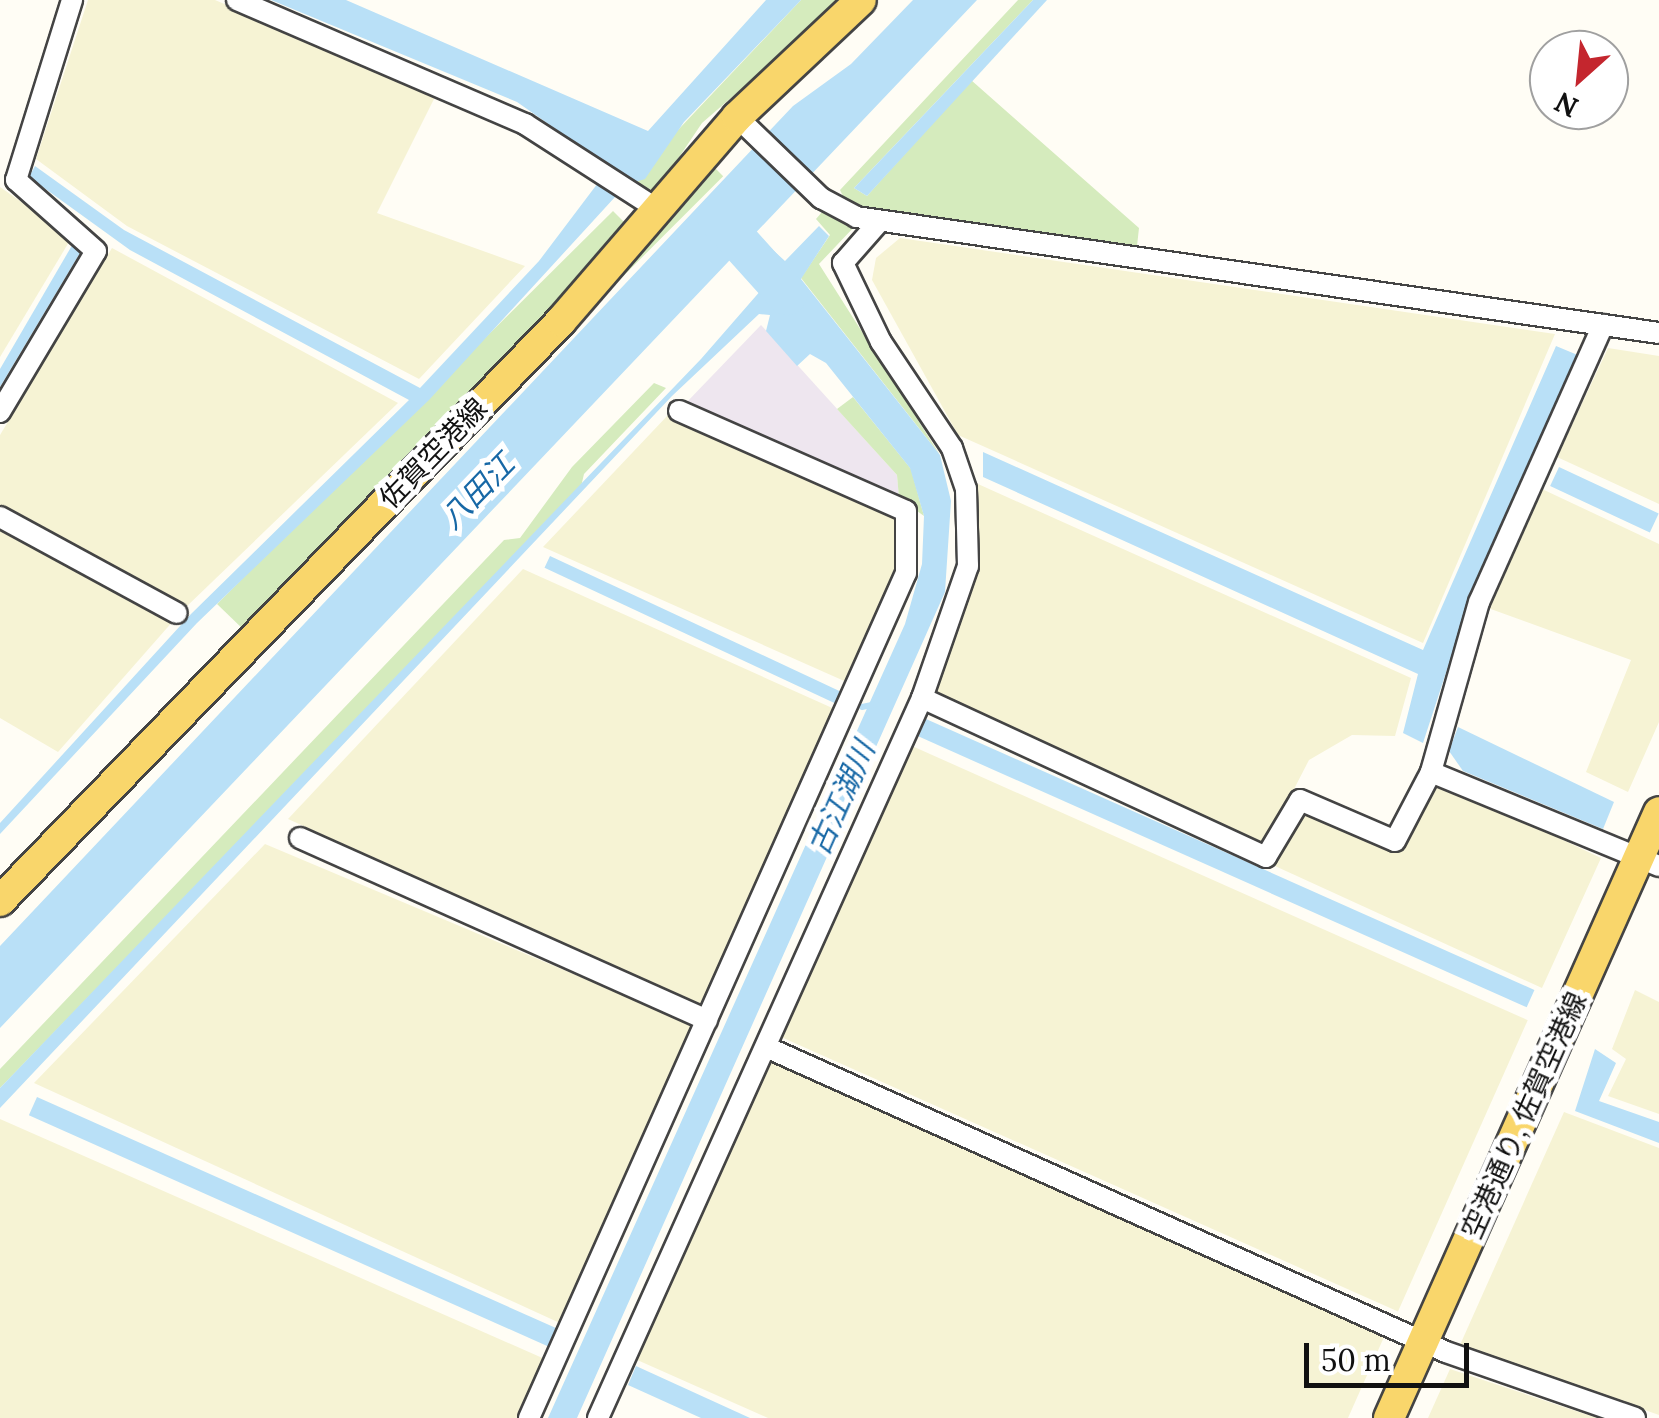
<!DOCTYPE html>
<html>
<head>
<meta charset="utf-8">
<style>
	body { margin:0 }
	#map { position:relative; width:1659px; height:1418px; overflow:hidden; background:#fffdf5; font-family:Lora,"Noto Sans JP",serif }
	div>[style] { position:absolute }
	[style*='--x'] { left:calc(var(--x)*1px); top:calc(var(--y)*1px); width:calc(var(--w)*1px); rotate:calc(var(--a)*1deg) }
	.industrial>* { inset:0; background:#eee6ef }
	.farmland>* { inset:0; background:#f6f3d4; transform-origin:0 0 }
	.green>* { inset:0; background:#d5ebbd; transform-origin:0 0 }
	.water>* { inset:0; background:#b9e0f7; transform-origin:0 0 }
	.stream>* { height:6px; margin:-3px; padding:0 3px; transform-origin:3px; border-radius:3px; background:#b9e0f7 }
	.river>* { height:40px; margin:-20px; padding:0 20px; transform-origin:20px; border-radius:20px; background:#b9e0f7 }
	.roads { filter:drop-shadow(2px 0 #444) drop-shadow(-2px 0 #444) drop-shadow(0 2px #444) drop-shadow(0 -2px #444) }
	.street>* { height:20px; margin:-10px; padding:0 10px; transform-origin:10px; border-radius:10px; background:#fff }
	.primary>* { height:30px; margin:-15px; padding:0 15px; transform-origin:15px; border-radius:15px; background:#f9d66b }
	span { translate:-50% -50%; white-space:nowrap; text-align:center; line-height:1.15; -webkit-text-stroke:10px #fff; paint-order:stroke }
	.street-label { font-size:28px; color:#111 }
	.water-label { font-size:30px; color:#1768a6; font-style:italic }
	.north { position:absolute; left:1529px; top:30px; width:100px; height:100px; box-sizing:border-box; background:#fff; border:2px solid #a0a0a0; border-radius:50%; rotate:207deg; font-size:28px; font-weight:700; line-height:40px; text-align:center; color:#111 }
	.north::after { content:''; display:block; margin:auto; width:35px; height:45px; background:#c4262e; clip-path:polygon(50% 0,100% 100%,50% 72%,0 100%) }
	.scale { position:absolute; left:1304px; top:1343px; width:165px; height:45px; box-sizing:border-box; border:5px solid #111; border-top:0; padding-left:12px; font-size:30px; line-height:35px; white-space:nowrap; color:#111; -webkit-text-stroke:8px #fff; paint-order:stroke }
</style>
</head>
<body>
<div id="map">
	<div class="industrial">
		<div style="clip-path:polygon(761px 325px,897px 475px,899px 498px,684px 405px)"></div>
	</div>
	<div class="farmland">
		<div style="clip-path:polygon(88px 0,215px 0,436px 95px,377px 213px,525px 266px,419px 379px,127px 226px,36px 159px)"></div>
		<div style="clip-path:polygon(0 187px,72px 237px,0 357px)"></div>
		<div style="clip-path:polygon(900px 238px,1555px 334px,1423px 643px,958px 435px,872px 280px,876px 258px)"></div>
		<div style="clip-path:polygon(112px 248px,398px 403px,185px 608px,0 507px,0 435px)"></div>
		<div style="clip-path:polygon(1608px 348px,1659px 356px,1659px 504px,1557px 457px)"></div>
		<div style="clip-path:polygon(669px 414px,898px 515px,896px 577px,851px 684px,543px 547px)"></div>
		<div style="clip-path:polygon(978px 484px,1411px 678px,1395px 736px,1352px 735px,1309px 760px,1264px 847px,933px 696px,979px 566px)"></div>
		<div style="clip-path:polygon(1542px 489px,1659px 544px,1659px 722px,1628px 792px,1586px 772px,1631px 660px,1488px 608px)"></div>
		<div style="clip-path:polygon(0 526px,174px 620px,58px 752px,0 718px)"></div>
		<div style="clip-path:polygon(523px 569px,839px 711px,706px 1007px,288px 819px)"></div>
		<div style="left:912px;top:746px;width:674px;height:319px;rotate:24deg"></div>
		<div style="clip-path:polygon(1432px 778px,1601px 858px,1542px 988px,1275px 866px,1300px 807px,1401px 847px)"></div>
		<div style="clip-path:polygon(265px 844px,697px 1026px,562px 1324px,34px 1083px)"></div>
		<div style="clip-path:polygon(1635px 990px,1659px 1002px,1659px 1114px,1608px 1096px,1626px 1059px,1612px 1049px)"></div>
		<div style="clip-path:polygon(770px 1062px,1384px 1337px,1348px 1418px,768px 1418px,635px 1359px)"></div>
		<div style="clip-path:polygon(1564px 1112px,1659px 1148px,1659px 1415px,1460px 1345px)"></div>
		<div style="clip-path:polygon(0 1119px,547px 1360px,521px 1418px,0 1418px)"></div>
		<div style="clip-path:polygon(1450px 1369px,1597px 1418px,1428px 1418px)"></div>
	</div>
	<div class="green">
		<div style="clip-path:polygon(801px 0,844px 0,702px 123px,657px 190px,626px 185px)"></div>
		<div style="clip-path:polygon(1018px 0,1033px 0,854px 188px,867px 196px,971px 80px,1139px 228px,1137px 246px,877px 211px,846px 202px,840px 190px)"></div>
		<div style="left:714px;top:167px;width:13px;height:775px;rotate:45deg"></div>
		<div style="clip-path:polygon(613px 211px,629px 227px,246px 632px,217px 604px)"></div>
		<div style="clip-path:polygon(822px 212px,855px 226px,819px 264px,940px 455px,801px 278px,830px 235px,816px 219px)"></div>
		<div style="clip-path:polygon(654px 383px,666px 388px,584px 474px,580px 491px,0 1088px,0 1069px,504px 540px,520px 538px,572px 467px)"></div>
		<div style="clip-path:polygon(853px 397px,911px 469px,924px 516px,899px 498px,897px 475px,837px 409px)"></div>
	</div>
	<div class="water">
		<div style="clip-path:polygon(271px 0,346px 0,648px 131px,766px 0,801px 0,684px 122px,645px 179px,626px 185px,429px 400px,197px 623px,0 834px,0 823px,191px 614px,409px 400px,130px 250px,29px 177px,35px 166px,124px 230px,420px 388px,539px 261px,610px 167px,517px 102px)"></div>
		<div style="clip-path:polygon(913px 0,977px 0,0 1028px,0 946px,793px 106px,851px 64px)"></div>
		<div style="clip-path:polygon(1033px 0,1047px 0,867px 196px,854px 188px)"></div>
		<div style="clip-path:polygon(819px 226px,829px 236px,801px 279px,940px 455px,951px 501px,945px 592px,577px 1418px,548px 1418px,905px 624px,922px 564px,924px 516px,910px 468px,826px 363px,810px 354px,797px 366px,766px 331px,770px 315px,759px 314px,672px 396px,0 1108px,0 1088px,701px 359px,762px 289px,739px 266px,763px 241px,785px 261px)"></div>
		<div style="clip-path:polygon(74px 242px,83px 248px,0 387px,0 369px)"></div>
		<div style="clip-path:polygon(1556px 346px,1580px 356px,1471px 596px,1423px 743px,1403px 733px,1418px 674px,983px 477px,983px 452px,1423px 650px)"></div>
		<div style="left:1559px;top:467px;width:110px;height:21px;rotate:25deg"></div>
		<div style="left:550px;top:556px;width:324px;height:13px;rotate:25deg"></div>
		<div style="left:926px;top:719px;width:666px;height:19px;rotate:24deg"></div>
		<div style="clip-path:polygon(1458px 727px,1614px 802px,1603px 829px,1463px 771px,1449px 751px)"></div>
		<div style="clip-path:polygon(1595px 1049px,1616px 1063px,1599px 1101px,1659px 1122px,1659px 1143px,1575px 1111px)"></div>
		<div style="left:37px;top:1097px;width:568px;height:20px;rotate:24deg"></div>
		<div style="clip-path:polygon(636px 1366px,750px 1418px,701px 1418px,628px 1385px)"></div>
	</div>
	<div class="stream">
		<div style="--x:862;--y:707;--w:14;--a:-12"></div>
	</div>
	<div class="river">
		<div style="--x:717;--y:217;--w:105;--a:48.1"></div>
	</div>
	<div class="roads">
		<div class="street">
			<div style="--x:237;--y:0;--w:314;--a:23.3"></div>
			<div style="--x:525;--y:124;--w:161;--a:32.8"></div>
			<div style="--x:737;--y:117;--w:117;--a:44"></div>
			<div style="--x:821;--y:198;--w:40;--a:28"></div>
			<div style="--x:856;--y:217;--w:811;--a:8.22"></div>
			<div style="--x:1603;--y:325;--w:303;--a:114.1"></div>
			<div style="--x:1479;--y:602;--w:177;--a:105.8"></div>
			<div style="--x:1431;--y:772;--w:247;--a:22.4"></div>
			<div style="--x:0;--y:412;--w:187;--a:-59.2"></div>
			<div style="--x:96;--y:251;--w:107;--a:-138.4"></div>
			<div style="--x:16;--y:180;--w:189;--a:-72.7"></div>
			<div style="--x:0;--y:517;--w:201;--a:28.5"></div>
			<div style="--x:922;--y:698;--w:379;--a:24.8"></div>
			<div style="--x:1266;--y:857;--w:66;--a:-59.2"></div>
			<div style="--x:1300;--y:800;--w:103;--a:23.3"></div>
			<div style="--x:1395;--y:841;--w:78;--a:-62.4"></div>
			<div style="--x:300;--y:838;--w:446;--a:24.1"></div>
			<div style="--x:766;--y:1047;--w:745;--a:24.16"></div>
			<div style="--x:1446;--y:1352;--w:200;--a:19.2"></div>
			<div style="--x:529;--y:1418;--w:925;--a:-65.96"></div>
			<div style="--x:906;--y:573;--w:62;--a:-90"></div>
			<div style="--x:906;--y:511;--w:248;--a:-156.2"></div>
			<div style="--x:598;--y:1418;--w:790;--a:-65.77"></div>
			<div style="--x:922;--y:698;--w:140;--a:-70.8"></div>
			<div style="--x:968;--y:566;--w:77;--a:-91.5"></div>
			<div style="--x:966;--y:489;--w:43;--a:-108.9"></div>
			<div style="--x:952;--y:448;--w:128;--a:-123.8"></div>
			<div style="--x:881;--y:342;--w:88;--a:-115.7"></div>
			<div style="--x:843;--y:263;--w:55;--a:-48.7"></div>
		</div>
		<div class="primary">
			<div style="--x:0;--y:901;--w:807;--a:-45.95"></div>
			<div style="--x:561;--y:321;--w:269;--a:-49.2"></div>
			<div style="--x:737;--y:117;--w:170;--a:-43.3"></div>
			<div style="--x:1389;--y:1418;--w:663;--a:-65.98"></div>
		</div>
	</div>
	<div class="street-label">
		<span style="left:433px;top:453px;rotate:-46deg">佐賀空港線</span>
		<span style="left:1524px;top:1115px;rotate:-66deg">空港通り, 佐賀空港線</span>
	</div>
	<div class="water-label">
		<span style="left:477px;top:491px;rotate:-46deg">八田江</span>
		<span style="left:841px;top:798px;rotate:-66deg">古江湖川</span>
	</div>
	<div class="north">N</div>
	<div class="scale">50 m</div>
</div>
</body>
</html>
